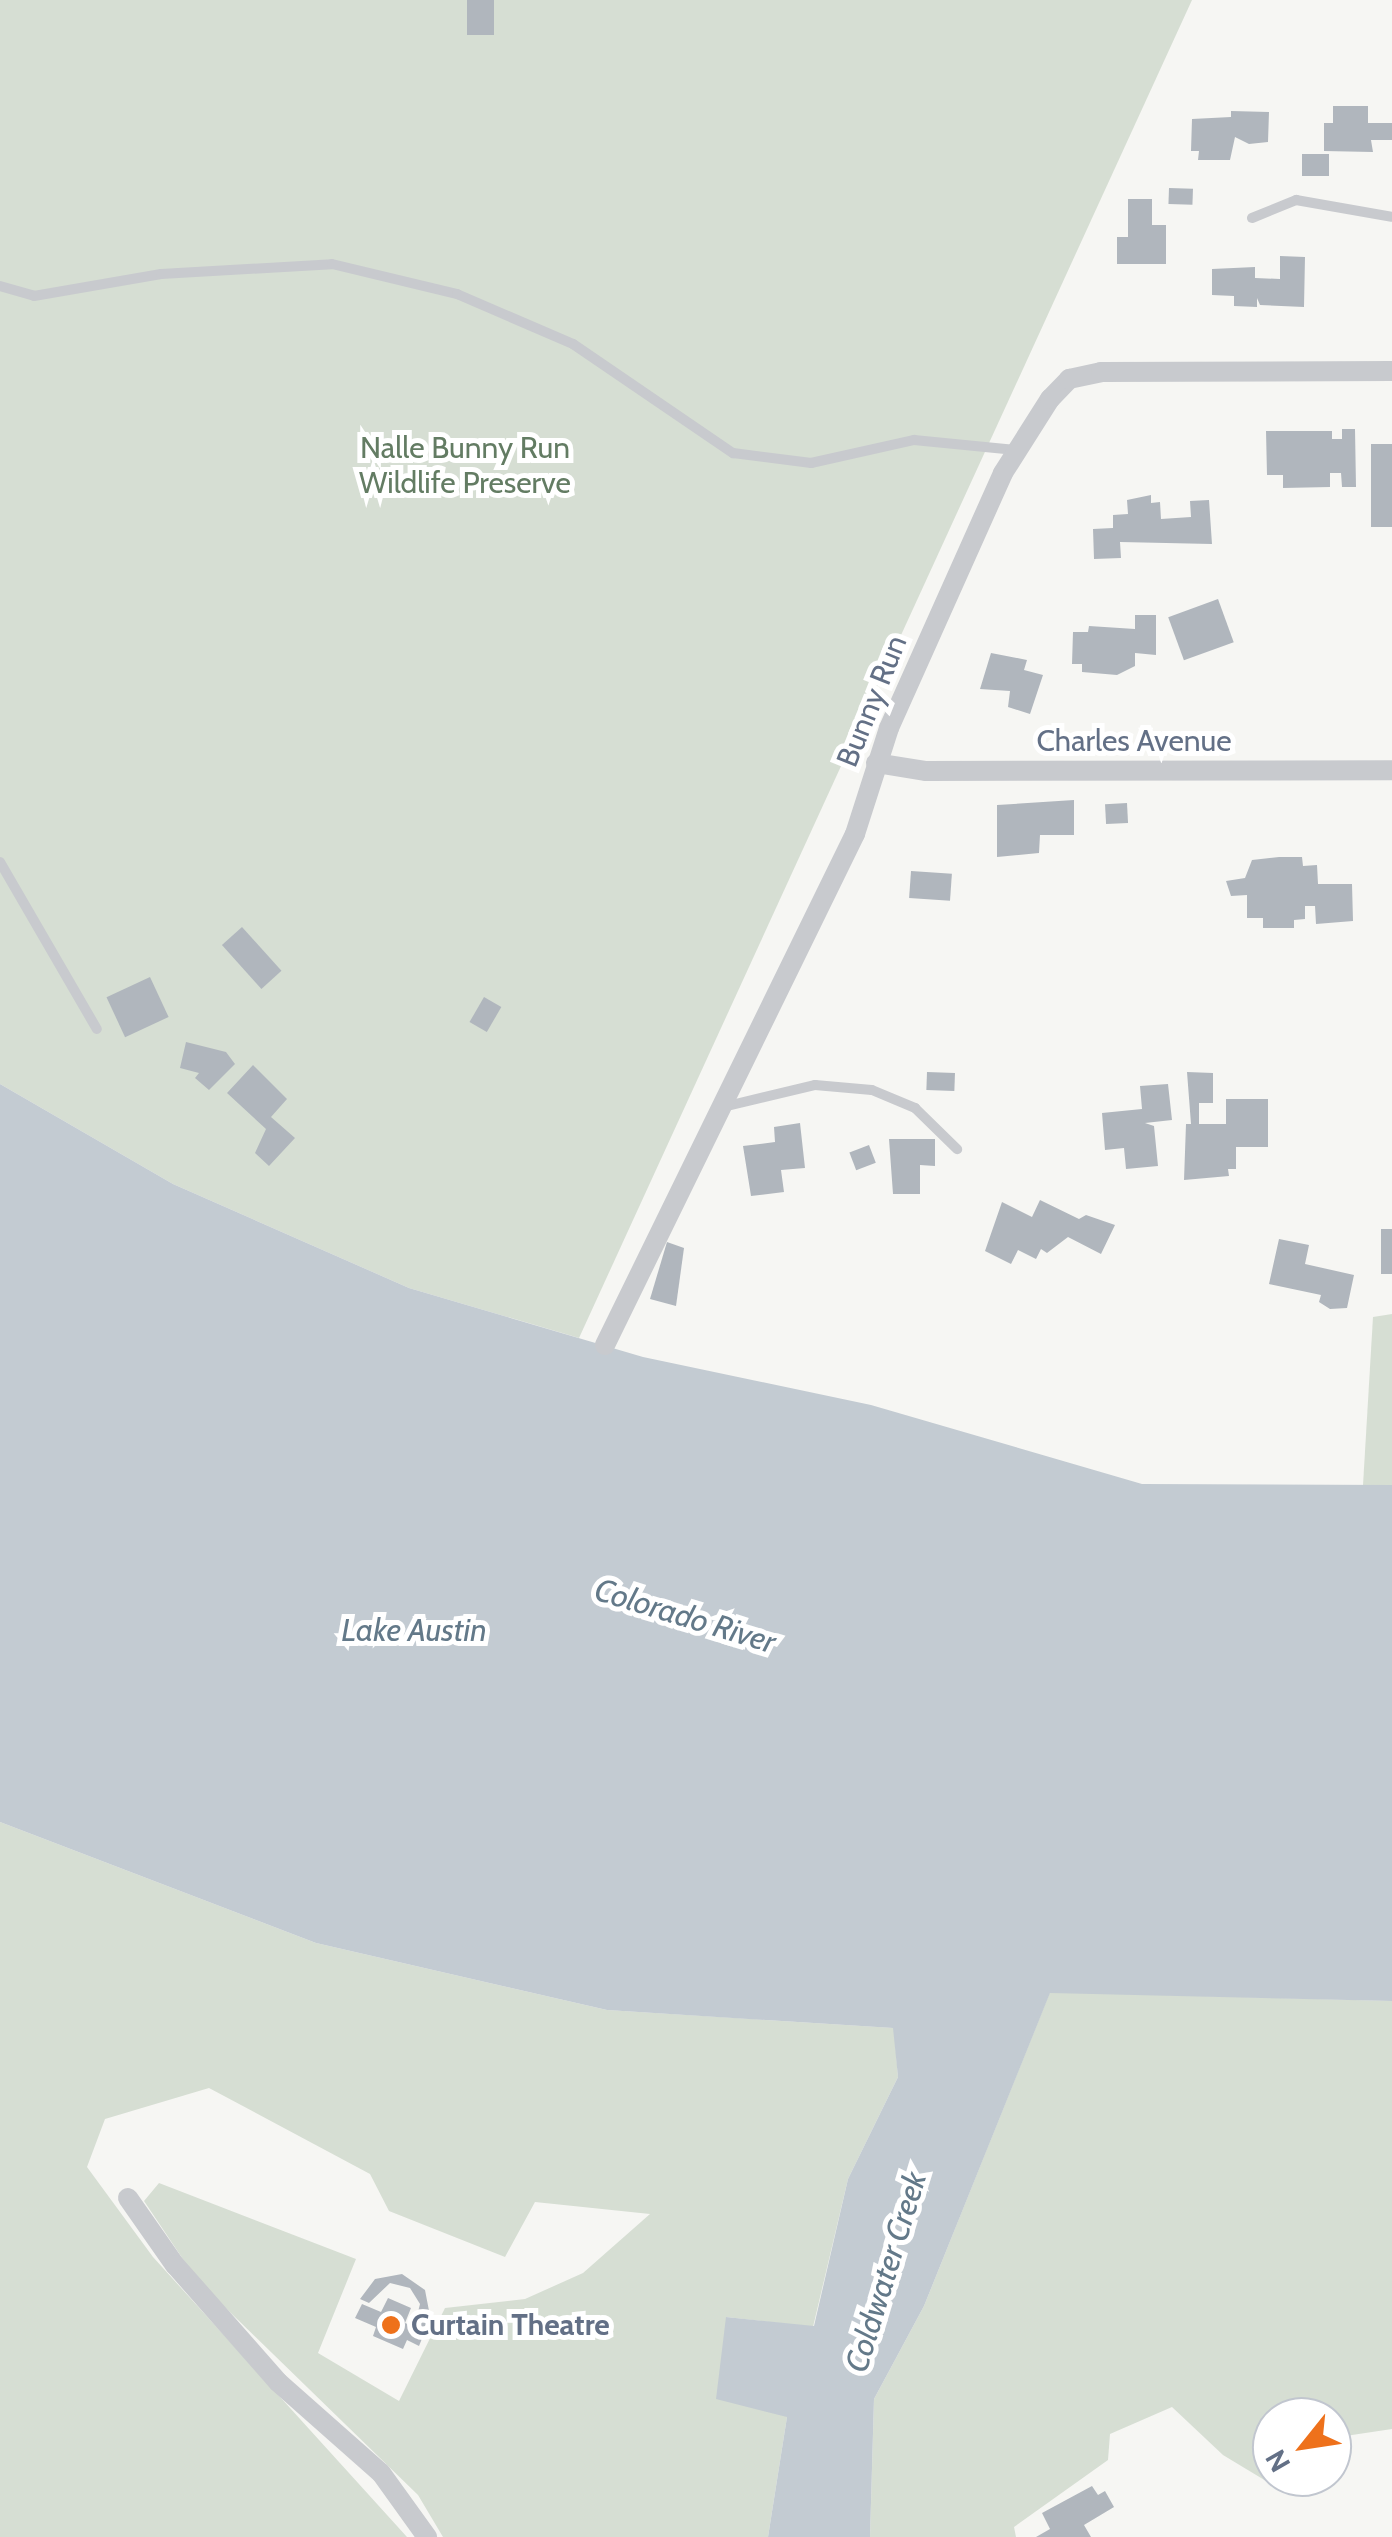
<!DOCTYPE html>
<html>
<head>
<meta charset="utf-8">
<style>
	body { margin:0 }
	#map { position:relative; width:1392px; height:2537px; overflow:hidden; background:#f6f6f3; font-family:Cabin,sans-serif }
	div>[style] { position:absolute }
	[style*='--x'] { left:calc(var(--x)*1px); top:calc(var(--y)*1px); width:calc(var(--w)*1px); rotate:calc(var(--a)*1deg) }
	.green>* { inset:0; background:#d6ded3 }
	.water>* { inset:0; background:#c3cbd2 }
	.building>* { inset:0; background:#b0b6bd; transform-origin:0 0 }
	.lane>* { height:10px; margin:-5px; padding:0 5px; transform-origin:5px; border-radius:5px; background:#c8cace }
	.street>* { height:20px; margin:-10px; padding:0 10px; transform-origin:10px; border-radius:10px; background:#c8cace }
	.dots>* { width:28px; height:28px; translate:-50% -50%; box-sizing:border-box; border:5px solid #fff; border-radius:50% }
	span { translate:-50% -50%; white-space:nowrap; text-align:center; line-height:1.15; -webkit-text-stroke:10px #fff; paint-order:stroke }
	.park-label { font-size:30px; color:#637c63 }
	.street-label { font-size:30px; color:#637086 }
	.poi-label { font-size:30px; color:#637086; font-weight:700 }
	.left { translate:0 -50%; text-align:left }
	.water-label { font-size:32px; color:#637989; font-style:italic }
	.north { position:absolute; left:1252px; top:2397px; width:100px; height:100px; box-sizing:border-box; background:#fff; border:2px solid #c1c6cf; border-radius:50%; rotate:240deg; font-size:28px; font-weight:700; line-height:40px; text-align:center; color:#637086 }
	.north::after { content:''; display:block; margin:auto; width:35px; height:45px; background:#ee711b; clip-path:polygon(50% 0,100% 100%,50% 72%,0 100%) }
</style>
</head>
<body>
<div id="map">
	<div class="green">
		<div style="clip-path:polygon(0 0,1192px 0,579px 1338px,409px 1288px,173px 1184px,0 1084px)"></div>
		<div style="clip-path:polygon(1392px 1314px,1392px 1485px,1363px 1485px,1373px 1317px)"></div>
		<div style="clip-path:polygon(0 1822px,316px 1943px,607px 2010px,894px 2028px,898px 2077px,848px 2179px,813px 2327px,726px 2317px,787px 2417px,768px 2537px,443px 2537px,418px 2495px,197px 2280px,144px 2201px,159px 2183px,356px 2259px,318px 2353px,399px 2401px,445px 2308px,525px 2299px,583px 2273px,650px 2214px,535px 2202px,505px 2257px,389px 2211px,370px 2174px,209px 2088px,105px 2119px,87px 2167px,153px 2257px,407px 2537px,0 2537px)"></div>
		<div style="clip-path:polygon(1050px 1992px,1392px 2001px,1392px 2429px,1332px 2438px,1332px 2417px,1272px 2417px,1272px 2477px,1279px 2477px,1271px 2484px,1223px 2455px,1172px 2407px,1110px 2434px,1108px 2460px,1014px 2527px,1016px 2537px,870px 2537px,874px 2399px,924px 2306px)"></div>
	</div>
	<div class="water">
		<div style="clip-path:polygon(0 1084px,173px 1184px,409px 1288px,643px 1357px,871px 1405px,1142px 1484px,1392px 1485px,1392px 2001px,1050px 1993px,924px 2306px,874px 2399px,870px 2537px,768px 2537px,787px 2417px,716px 2399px,726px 2317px,814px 2326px,848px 2179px,898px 2077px,893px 2028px,607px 2010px,316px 1943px,0 1822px)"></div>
	</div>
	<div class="building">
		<div style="left:467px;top:0;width:27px;height:35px"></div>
		<div style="clip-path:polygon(1333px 106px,1368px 106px,1368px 123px,1392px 123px,1392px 140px,1371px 140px,1373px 152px,1324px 151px,1324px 123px,1333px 123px)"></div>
		<div style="clip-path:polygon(1231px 111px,1269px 112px,1268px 142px,1249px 144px,1235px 137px,1230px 160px,1198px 160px,1199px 151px,1191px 151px,1192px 119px,1231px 117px)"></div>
		<div style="left:1302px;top:154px;width:27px;height:22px"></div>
		<div style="left:1169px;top:188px;width:24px;height:16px;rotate:2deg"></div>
		<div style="clip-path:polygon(1128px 199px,1152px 199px,1152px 225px,1166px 225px,1166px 264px,1117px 264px,1117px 237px,1128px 237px)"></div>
		<div style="clip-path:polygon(1280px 256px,1305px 257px,1304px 307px,1260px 305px,1257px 298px,1257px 307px,1234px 306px,1234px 296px,1212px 295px,1212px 269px,1255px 267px,1255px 278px,1280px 279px)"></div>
		<div style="clip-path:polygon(1342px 429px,1355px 429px,1356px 487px,1342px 487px,1341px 473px,1330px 473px,1330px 487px,1283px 488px,1283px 475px,1267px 475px,1266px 431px,1332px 431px,1332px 439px,1342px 439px)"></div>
		<div style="left:1371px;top:444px;width:21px;height:83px"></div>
		<div style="clip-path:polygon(1151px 495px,1151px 503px,1160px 502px,1161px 519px,1191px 517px,1190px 501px,1209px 500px,1212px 544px,1120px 542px,1121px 558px,1094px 559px,1093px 529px,1113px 528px,1113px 515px,1128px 514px,1127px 500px)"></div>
		<div style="left:1218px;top:599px;width:46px;height:53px;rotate:70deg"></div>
		<div style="clip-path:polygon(1135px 615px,1156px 615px,1156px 655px,1135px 653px,1135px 666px,1117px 675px,1082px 672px,1082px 664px,1072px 664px,1073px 632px,1088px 632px,1089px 626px,1135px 629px)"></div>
		<div style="clip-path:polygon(991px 653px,1027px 660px,1024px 670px,1043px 675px,1030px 714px,1008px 707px,1010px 691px,980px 689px)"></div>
		<div style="clip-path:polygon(1074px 800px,1074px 835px,1040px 835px,1039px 853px,997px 857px,997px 805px)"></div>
		<div style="left:1127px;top:803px;width:20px;height:22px;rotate:87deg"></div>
		<div style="clip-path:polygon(1279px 857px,1302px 857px,1303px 866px,1317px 865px,1318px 884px,1352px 884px,1353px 921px,1316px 924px,1315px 906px,1305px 906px,1305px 919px,1294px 920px,1294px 928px,1263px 928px,1263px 918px,1247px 918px,1247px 895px,1231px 896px,1226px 881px,1245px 878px,1252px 860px)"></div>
		<div style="left:911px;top:871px;width:41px;height:27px;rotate:4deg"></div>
		<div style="left:242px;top:927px;width:59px;height:27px;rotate:48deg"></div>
		<div style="left:150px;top:977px;width:44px;height:48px;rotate:65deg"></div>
		<div style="left:484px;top:997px;width:20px;height:29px;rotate:30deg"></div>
		<div style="clip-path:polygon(186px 1042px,226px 1052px,235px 1064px,209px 1090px,195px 1078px,199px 1073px,180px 1068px)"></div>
		<div style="clip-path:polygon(253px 1065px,287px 1099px,271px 1117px,295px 1138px,269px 1166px,255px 1153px,266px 1129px,227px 1093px)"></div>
		<div style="left:927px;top:1072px;width:28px;height:18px;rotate:2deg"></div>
		<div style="clip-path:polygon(1187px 1072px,1213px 1073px,1213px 1103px,1199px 1103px,1199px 1124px,1226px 1124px,1226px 1099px,1268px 1099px,1268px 1147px,1236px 1147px,1236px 1169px,1228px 1169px,1229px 1176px,1184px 1180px,1186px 1124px,1191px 1124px)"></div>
		<div style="clip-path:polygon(1168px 1084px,1172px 1120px,1145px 1123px,1154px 1126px,1158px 1166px,1126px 1169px,1124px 1148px,1105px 1150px,1102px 1113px,1142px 1109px,1140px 1086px)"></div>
		<div style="clip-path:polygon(800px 1123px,805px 1168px,781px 1170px,784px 1192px,751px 1196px,743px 1146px,775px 1142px,774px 1127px)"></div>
		<div style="clip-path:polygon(889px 1139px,935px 1139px,935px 1166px,920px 1165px,920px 1194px,893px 1194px)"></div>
		<div style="left:869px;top:1145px;width:19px;height:21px;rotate:69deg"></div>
		<div style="clip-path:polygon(1040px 1200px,1079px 1219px,1086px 1215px,1115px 1225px,1101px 1254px,1068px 1237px,1047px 1253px,1041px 1249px,1036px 1259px,1018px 1250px,1011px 1264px,985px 1251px,1002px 1202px,1032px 1217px)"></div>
		<div style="left:1392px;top:1229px;width:45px;height:11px;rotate:90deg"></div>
		<div style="clip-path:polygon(1279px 1239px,1309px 1245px,1305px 1264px,1354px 1275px,1347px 1308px,1330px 1309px,1319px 1302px,1321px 1295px,1269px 1284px)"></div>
		<div style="clip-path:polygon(667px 1242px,684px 1248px,676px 1306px,650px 1299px)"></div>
		<div style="clip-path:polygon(402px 2274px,425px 2290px,430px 2316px,424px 2328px,415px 2324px,420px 2304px,410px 2288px,390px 2283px,369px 2303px,360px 2299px,375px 2279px)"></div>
		<div style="clip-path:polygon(388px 2298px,411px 2308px,405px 2323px,425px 2331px,419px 2346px,407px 2340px,403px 2349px,373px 2336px,376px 2327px,355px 2318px,362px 2304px,381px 2312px)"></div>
		<div style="clip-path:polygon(1092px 2486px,1098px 2495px,1105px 2491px,1114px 2507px,1084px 2525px,1091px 2537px,1036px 2537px,1050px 2529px,1042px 2513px)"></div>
	</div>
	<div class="lane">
		<div style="--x:1252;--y:218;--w:48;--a:-22.2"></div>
		<div style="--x:1296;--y:200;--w:97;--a:10"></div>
		<div style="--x:0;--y:286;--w:35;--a:16"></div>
		<div style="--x:34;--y:296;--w:129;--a:-9.8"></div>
		<div style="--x:161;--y:274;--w:171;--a:-3.3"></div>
		<div style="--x:332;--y:264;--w:129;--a:13.5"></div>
		<div style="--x:457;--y:294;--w:126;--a:23.3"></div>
		<div style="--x:573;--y:344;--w:194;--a:34.3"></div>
		<div style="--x:733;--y:453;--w:79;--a:7.3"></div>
		<div style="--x:811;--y:463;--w:106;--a:-12.6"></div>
		<div style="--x:914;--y:440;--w:102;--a:5.6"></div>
		<div style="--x:0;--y:862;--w:193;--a:59.9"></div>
		<div style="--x:723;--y:1107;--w:95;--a:-13.4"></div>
		<div style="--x:815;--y:1085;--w:57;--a:5"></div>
		<div style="--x:872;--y:1090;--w:47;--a:22.7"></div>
		<div style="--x:915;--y:1108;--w:59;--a:44.3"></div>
	</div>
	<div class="street">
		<div style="--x:876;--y:763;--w:51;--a:9.1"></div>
		<div style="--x:926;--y:771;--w:466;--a:-0.1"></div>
		<div style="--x:605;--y:1345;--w:569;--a:-63.93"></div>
		<div style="--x:855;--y:834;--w:111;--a:-72.2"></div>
		<div style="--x:889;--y:728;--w:279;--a:-65.9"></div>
		<div style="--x:1003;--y:473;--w:88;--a:-57.6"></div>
		<div style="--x:1050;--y:399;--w:28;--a:-46"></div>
		<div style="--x:1069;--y:379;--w:33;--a:-12"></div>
		<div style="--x:1101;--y:372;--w:291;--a:-0.2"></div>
		<div style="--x:128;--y:2198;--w:82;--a:55"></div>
		<div style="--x:175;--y:2265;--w:156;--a:48.6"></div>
		<div style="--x:278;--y:2382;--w:137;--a:41.5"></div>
		<div style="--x:381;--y:2473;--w:79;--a:54.3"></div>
	</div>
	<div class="dots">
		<div style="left:391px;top:2325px;background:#ee711b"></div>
	</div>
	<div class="park-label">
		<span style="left:465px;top:465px">Nalle Bunny Run<br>Wildlife Preserve</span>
	</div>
	<div class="street-label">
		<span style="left:872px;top:701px;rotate:-68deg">Bunny Run</span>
		<span style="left:1134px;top:741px">Charles Avenue</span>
	</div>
	<div class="poi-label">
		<span class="left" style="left:411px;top:2325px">Curtain Theatre</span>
	</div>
	<div class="water-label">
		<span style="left:685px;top:1616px;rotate:17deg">Colorado River</span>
		<span style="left:414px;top:1630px">Lake Austin</span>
		<span style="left:886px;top:2272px;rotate:-73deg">Coldwater Creek</span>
	</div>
	<div class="north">N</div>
</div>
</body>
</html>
